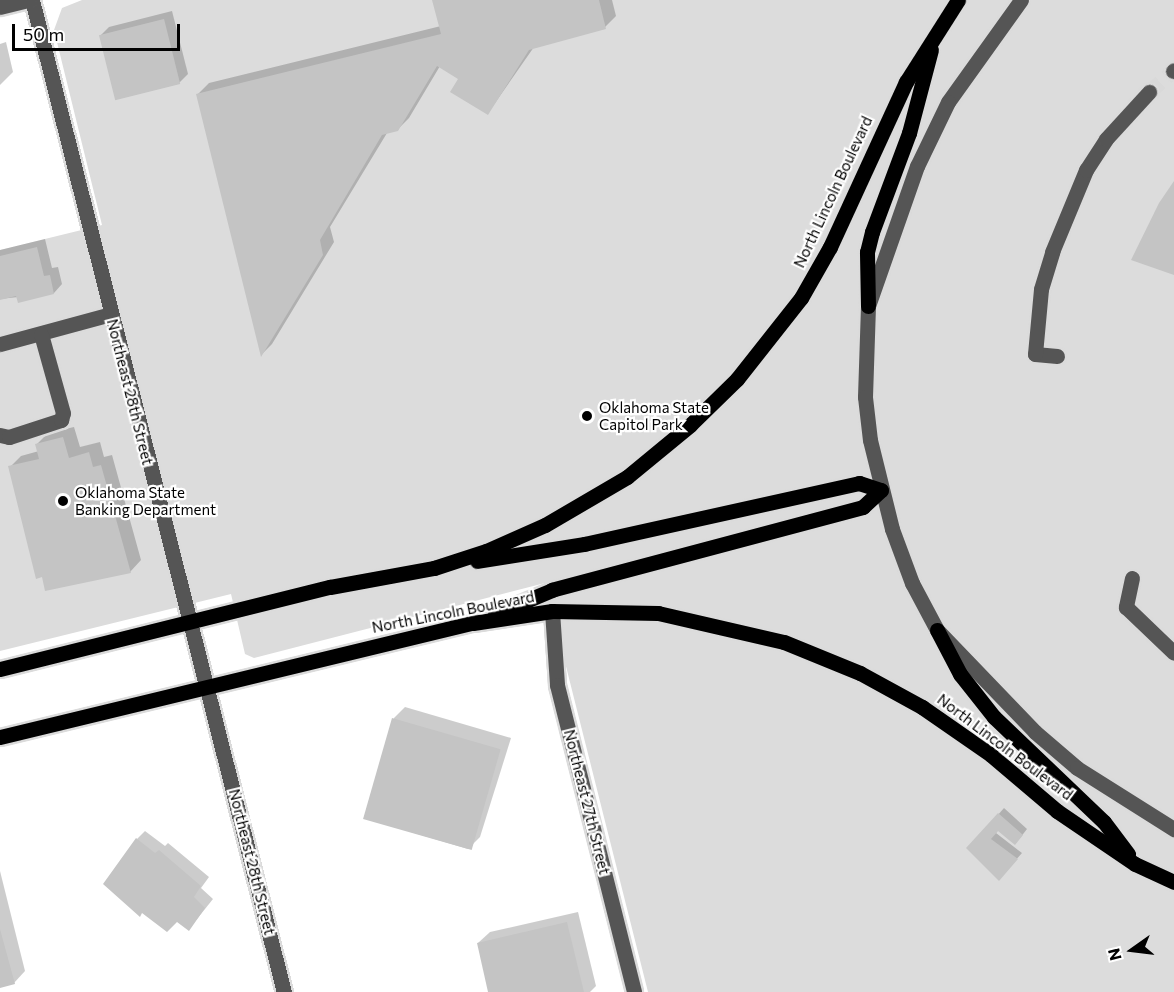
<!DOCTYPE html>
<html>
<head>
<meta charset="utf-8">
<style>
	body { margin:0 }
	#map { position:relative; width:1174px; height:992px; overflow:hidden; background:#fff; font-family:Commissioner,sans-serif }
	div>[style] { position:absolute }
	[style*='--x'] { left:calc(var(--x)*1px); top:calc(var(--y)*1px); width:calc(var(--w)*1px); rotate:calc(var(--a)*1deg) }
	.green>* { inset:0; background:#dcdcdc }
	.shadow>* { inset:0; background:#0003 }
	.building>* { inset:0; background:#c4c4c4; transform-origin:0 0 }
	.minor-tunnel>* { height:15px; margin-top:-7.5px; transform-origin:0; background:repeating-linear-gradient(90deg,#d9d9d9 0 15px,transparent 0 23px) }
	.roads { filter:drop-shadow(2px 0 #dbdbdb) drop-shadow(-2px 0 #dbdbdb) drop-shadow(0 2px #dbdbdb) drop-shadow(0 -2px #dbdbdb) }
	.minor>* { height:15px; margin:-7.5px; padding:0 7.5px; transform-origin:7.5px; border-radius:7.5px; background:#555 }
	.major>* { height:15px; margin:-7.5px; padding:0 7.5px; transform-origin:7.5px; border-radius:7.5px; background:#000 }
	.dots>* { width:16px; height:16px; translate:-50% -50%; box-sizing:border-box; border:3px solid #fff; border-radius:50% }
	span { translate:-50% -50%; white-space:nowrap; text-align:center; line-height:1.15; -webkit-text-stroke:4.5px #fff; paint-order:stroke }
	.street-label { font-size:15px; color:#000 }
	.poi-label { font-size:15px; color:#000 }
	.left { translate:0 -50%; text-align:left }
	.north { position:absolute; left:1102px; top:920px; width:60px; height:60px; -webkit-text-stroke:4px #fff; paint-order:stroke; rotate:256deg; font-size:16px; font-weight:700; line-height:24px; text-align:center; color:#000 }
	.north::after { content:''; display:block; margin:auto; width:21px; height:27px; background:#000; clip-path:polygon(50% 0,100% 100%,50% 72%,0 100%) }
	.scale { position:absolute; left:12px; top:24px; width:168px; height:27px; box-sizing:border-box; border:3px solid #000; border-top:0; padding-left:8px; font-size:18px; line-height:21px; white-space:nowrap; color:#000; -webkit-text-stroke:4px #fff; paint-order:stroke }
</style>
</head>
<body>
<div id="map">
	<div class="green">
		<div style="clip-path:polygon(82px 0,1174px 0,1174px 992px,648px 992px,545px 583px,254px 658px,245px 654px,231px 594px,0 651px,0 250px,102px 225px,54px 30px,62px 8px)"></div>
	</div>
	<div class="shadow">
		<div style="clip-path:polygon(434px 0,612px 0,616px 16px,605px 27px,534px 47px,488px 113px,460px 79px,440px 66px,409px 118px,397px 130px,387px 133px,330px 227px,334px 242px,272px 344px,262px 354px,198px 94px,209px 83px,441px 26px)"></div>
		<div style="clip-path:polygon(172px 11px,188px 74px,179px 83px,101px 35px,109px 27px)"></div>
		<div style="clip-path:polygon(6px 42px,13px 72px,0 85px,0 44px)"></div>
		<div style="clip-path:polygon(45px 239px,52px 268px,58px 267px,62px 284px,54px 293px,0 299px,0 250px)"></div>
		<div style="clip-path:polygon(74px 427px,80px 447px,100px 442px,104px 457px,112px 455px,141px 560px,130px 572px,10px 467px,21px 456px,39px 451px,37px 444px,48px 433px)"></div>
		<div style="clip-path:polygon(405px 707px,511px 738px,480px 837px,468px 849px,364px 818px,394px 718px)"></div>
		<div style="clip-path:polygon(1004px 808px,1027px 829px,1020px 838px,999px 829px,996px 833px,1022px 853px,1004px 873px,969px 848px)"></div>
		<div style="clip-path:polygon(145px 831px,165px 846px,168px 843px,209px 877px,201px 888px,213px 899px,189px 929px,137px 839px)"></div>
		<div style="clip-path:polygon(0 871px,25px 971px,14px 983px,0 986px)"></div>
		<div style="clip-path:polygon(578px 912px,596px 986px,590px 992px,489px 992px,478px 943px,490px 932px)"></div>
	</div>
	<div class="building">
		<div style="clip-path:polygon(432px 0,599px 0,606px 29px,529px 50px,488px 115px,450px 92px,458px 79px,437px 66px,398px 131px,382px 135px,320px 240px,323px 255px,261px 357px,196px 94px,441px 34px)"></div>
		<div style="left:164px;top:19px;width:67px;height:67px;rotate:76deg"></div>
		<div style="clip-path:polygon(1174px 181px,1174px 275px,1131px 260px,1159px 203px)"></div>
		<div style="clip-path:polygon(37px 247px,44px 276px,50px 275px,54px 294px,18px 303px,16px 296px,0 300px,0 256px)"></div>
		<div style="clip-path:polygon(63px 437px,69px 458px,89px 452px,93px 467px,101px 465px,131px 573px,45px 591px,42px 577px,36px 579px,8px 466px,39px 459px,35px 444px)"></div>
		<div style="left:392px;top:718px;width:113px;height:105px;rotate:16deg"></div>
		<div style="clip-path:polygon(998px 813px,1023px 835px,1015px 845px,998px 831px,991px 839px,1018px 859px,999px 881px,966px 848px)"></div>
		<div style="clip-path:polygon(136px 838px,155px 853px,159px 850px,201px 886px,194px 897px,205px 908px,189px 931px,177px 922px,167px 932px,142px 913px,140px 917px,103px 884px)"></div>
		<div style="clip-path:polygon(567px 922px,584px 992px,488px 992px,477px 943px)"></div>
		<div style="clip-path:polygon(0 929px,15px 984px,0 988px)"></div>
	</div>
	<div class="minor-tunnel">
		<div style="--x:1149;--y:92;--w:32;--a:-41"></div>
	</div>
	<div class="roads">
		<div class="minor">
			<div style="--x:32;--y:0;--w:1024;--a:75.75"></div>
			<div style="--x:1021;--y:0;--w:125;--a:125.6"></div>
			<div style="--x:948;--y:102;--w:71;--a:115.8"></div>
			<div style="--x:917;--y:166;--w:148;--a:109.3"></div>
			<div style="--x:868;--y:306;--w:91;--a:91.9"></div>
			<div style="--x:865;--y:397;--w:43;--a:83.4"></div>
			<div style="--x:870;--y:440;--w:92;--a:76.1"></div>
			<div style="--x:892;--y:529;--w:58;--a:69.7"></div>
			<div style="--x:912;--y:583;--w:53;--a:62"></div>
			<div style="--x:937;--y:630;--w:141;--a:46.1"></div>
			<div style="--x:1035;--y:732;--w:55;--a:40.6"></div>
			<div style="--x:1077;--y:768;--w:115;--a:32.2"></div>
			<div style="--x:0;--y:7;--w:30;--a:-14"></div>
			<div style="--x:1173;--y:71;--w:1;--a:-45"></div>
			<div style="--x:0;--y:344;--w:115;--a:-15.1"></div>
			<div style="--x:1057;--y:356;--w:22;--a:-175"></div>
			<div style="--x:1035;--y:354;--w:65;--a:-84.7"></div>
			<div style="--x:1041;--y:289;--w:39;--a:-73"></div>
			<div style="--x:1052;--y:252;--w:89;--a:-67.5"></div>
			<div style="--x:1086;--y:170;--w:37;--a:-57"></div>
			<div style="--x:1106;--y:139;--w:64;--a:-47.5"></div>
			<div style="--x:0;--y:435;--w:9;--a:13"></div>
			<div style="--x:9;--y:437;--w:55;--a:-18.1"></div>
			<div style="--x:61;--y:420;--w:7;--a:-74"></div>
			<div style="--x:63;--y:413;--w:82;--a:-105.6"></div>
			<div style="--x:1132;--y:578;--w:30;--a:102"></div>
			<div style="--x:1126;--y:607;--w:66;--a:43.8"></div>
			<div style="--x:552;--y:611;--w:74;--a:86.1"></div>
			<div style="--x:557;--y:685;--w:317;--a:75.9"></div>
		</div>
		<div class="major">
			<div style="--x:868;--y:306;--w:54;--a:-91.1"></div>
			<div style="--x:867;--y:252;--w:21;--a:-76"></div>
			<div style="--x:872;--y:232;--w:106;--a:-69.5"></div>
			<div style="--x:909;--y:133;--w:86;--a:-75.2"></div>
			<div style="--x:477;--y:561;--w:108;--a:-9"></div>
			<div style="--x:584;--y:544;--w:282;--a:-12.5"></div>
			<div style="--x:859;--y:483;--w:23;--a:18"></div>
			<div style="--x:881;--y:490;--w:25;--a:137"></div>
			<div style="--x:863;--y:507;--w:322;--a:165.1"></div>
			<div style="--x:552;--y:590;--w:62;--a:157.2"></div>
			<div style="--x:937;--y:630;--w:50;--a:62.4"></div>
			<div style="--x:960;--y:674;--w:55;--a:51.7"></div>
			<div style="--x:994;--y:717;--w:152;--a:43.7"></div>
			<div style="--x:1104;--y:822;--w:40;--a:53"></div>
			<div style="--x:0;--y:669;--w:340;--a:-14"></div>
			<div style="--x:330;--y:587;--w:106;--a:-10.4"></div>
			<div style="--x:434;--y:568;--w:55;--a:-18.1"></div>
			<div style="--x:486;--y:551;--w:64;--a:-23.8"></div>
			<div style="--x:545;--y:525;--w:95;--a:-30.3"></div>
			<div style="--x:627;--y:477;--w:82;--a:-39.5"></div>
			<div style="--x:690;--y:425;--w:66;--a:-44.4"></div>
			<div style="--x:737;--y:379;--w:103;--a:-51.7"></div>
			<div style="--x:801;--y:298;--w:59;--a:-60.4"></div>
			<div style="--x:830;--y:247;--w:182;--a:-65.3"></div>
			<div style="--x:906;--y:82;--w:97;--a:-57.6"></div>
			<div style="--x:0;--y:737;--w:487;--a:-13.6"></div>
			<div style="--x:473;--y:623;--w:80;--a:-8.6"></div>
			<div style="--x:552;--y:611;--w:106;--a:1.1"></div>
			<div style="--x:658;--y:613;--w:129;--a:13"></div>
			<div style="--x:784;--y:642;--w:82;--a:22.2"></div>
			<div style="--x:860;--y:673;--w:71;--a:28.7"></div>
			<div style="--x:922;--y:707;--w:84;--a:34.8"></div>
			<div style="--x:991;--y:755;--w:87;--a:40.3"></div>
			<div style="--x:1057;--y:811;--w:94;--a:34.2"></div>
			<div style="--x:1135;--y:864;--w:43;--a:24.8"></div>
		</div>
	</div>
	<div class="dots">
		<div style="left:587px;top:416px;background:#000"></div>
		<div style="left:63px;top:501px;background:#000"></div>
	</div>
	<div class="street-label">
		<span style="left:833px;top:192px;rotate:-65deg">North Lincoln Boulevard</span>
		<span style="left:130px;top:392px;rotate:76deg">Northeast 28th Street</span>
		<span style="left:453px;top:612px;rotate:-11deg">North Lincoln Boulevard</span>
		<span style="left:1005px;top:747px;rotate:37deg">North Lincoln Boulevard</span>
		<span style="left:587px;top:802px;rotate:76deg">Northeast 27th Street</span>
		<span style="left:252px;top:862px;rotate:76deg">Northeast 28th Street</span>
	</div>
	<div class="poi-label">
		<span class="left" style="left:599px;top:416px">Oklahoma State<br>Capitol Park</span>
		<span class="left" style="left:75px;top:501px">Oklahoma State<br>Banking Department</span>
	</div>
	<div class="north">N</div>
	<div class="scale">50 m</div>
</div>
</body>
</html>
